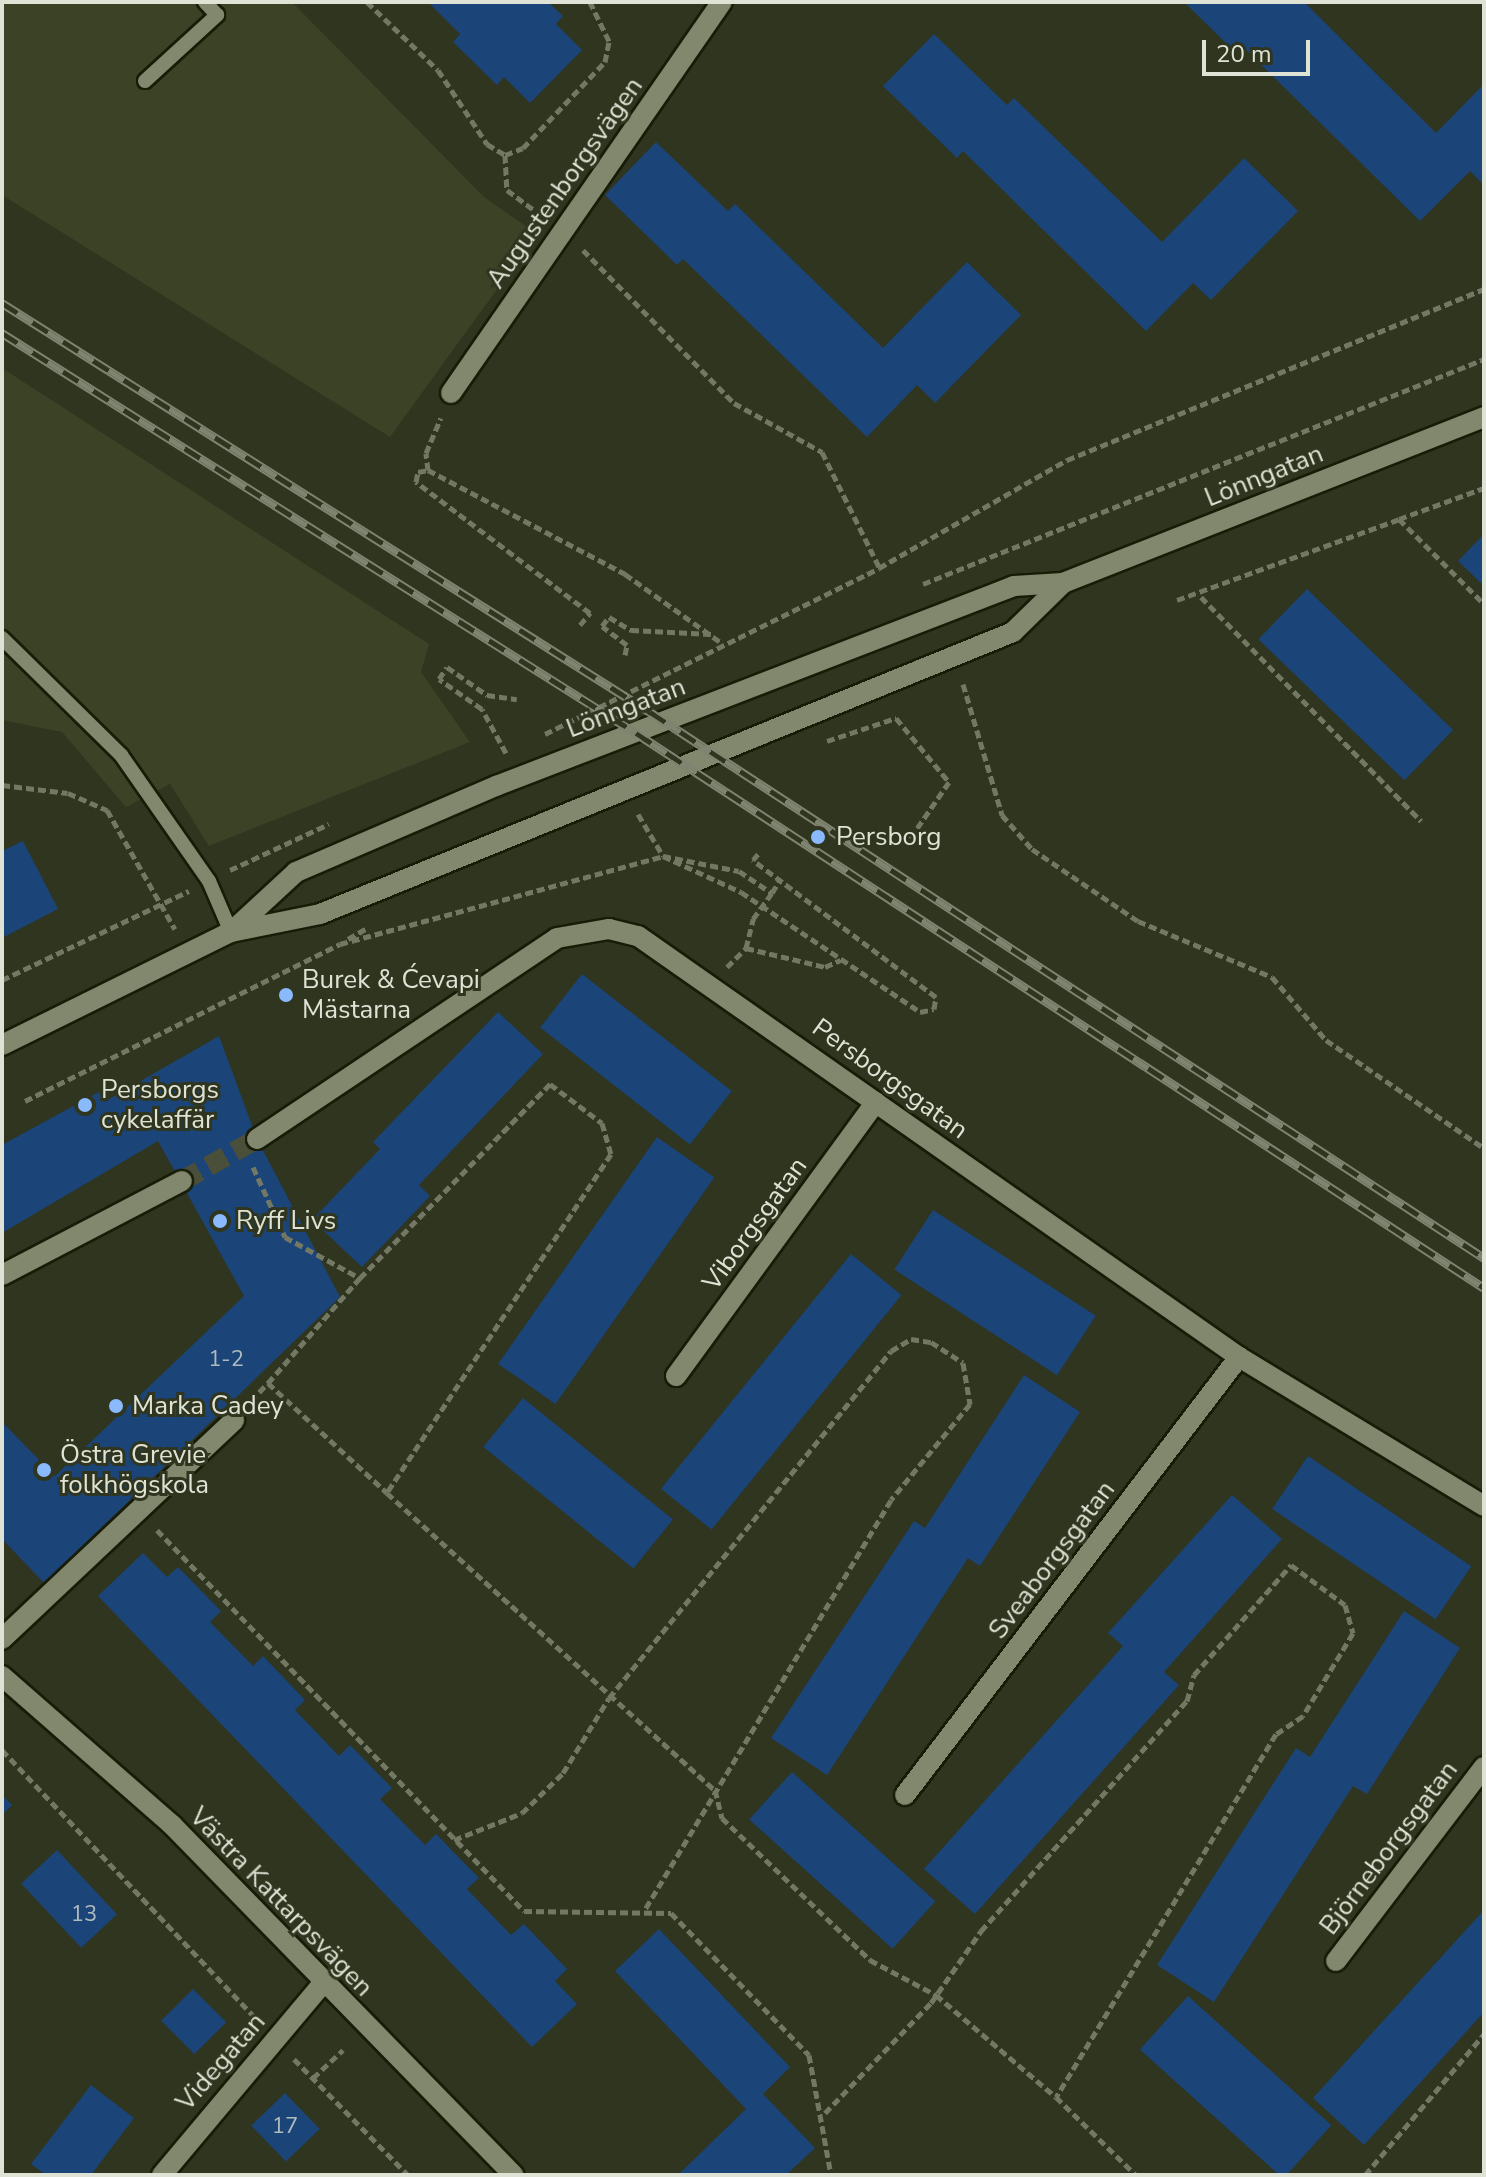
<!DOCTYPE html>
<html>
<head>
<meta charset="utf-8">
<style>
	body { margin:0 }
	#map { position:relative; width:1486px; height:2177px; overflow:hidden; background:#2f351e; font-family:"Nunito Sans",sans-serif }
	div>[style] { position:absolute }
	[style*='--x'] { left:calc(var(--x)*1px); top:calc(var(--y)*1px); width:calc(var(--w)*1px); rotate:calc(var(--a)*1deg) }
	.built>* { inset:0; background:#3b4225 }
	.building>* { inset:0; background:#1b4479; transform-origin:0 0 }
	.minor-tunnel>* { height:20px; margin-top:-10px; transform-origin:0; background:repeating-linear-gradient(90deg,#494f39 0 20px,transparent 0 30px) }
	.path>* { height:5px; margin-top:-2.5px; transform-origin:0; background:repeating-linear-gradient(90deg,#737864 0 8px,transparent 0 12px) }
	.roads { filter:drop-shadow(2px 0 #181c07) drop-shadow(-2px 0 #181c07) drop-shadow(0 2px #181c07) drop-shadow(0 -2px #181c07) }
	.service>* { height:14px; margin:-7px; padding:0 7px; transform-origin:7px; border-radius:7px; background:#81886e }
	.minor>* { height:20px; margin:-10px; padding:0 10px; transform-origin:10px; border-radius:10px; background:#81886e }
	.tertiary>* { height:20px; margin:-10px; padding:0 10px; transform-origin:10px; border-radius:10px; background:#81886e }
	.rail>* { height:9px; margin-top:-4.5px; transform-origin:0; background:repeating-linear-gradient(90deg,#2f351e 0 18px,#7f8471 0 36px); box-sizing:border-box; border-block:2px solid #7f8471 }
	.path-bridge>* { height:5px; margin-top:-2.5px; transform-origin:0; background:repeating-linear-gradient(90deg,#737864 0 8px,transparent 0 12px) }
	.dots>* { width:22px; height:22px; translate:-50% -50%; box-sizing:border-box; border:4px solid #2f351e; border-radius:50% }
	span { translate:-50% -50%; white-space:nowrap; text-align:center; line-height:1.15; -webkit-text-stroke:6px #2f351e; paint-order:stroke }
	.number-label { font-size:22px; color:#aebbbe }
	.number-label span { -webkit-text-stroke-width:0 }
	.street-label { font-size:26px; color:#dfe3d5 }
	.poi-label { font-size:26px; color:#dfe3d5 }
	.left { translate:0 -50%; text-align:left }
	.frame { position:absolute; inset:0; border:4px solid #dfe3d5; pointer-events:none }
	.scale { position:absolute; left:1202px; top:40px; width:108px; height:36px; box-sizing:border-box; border:4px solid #dfe3d5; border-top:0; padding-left:10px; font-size:24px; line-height:28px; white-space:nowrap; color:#dfe3d5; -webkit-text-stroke:6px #2f351e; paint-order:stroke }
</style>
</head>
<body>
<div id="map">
	<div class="built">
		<div style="clip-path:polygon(2px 2px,292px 2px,484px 197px,537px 234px,390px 437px,2px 195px)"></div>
		<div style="clip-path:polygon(2px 368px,429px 644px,421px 672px,470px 742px,209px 846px,170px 784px,126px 807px,62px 732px,2px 720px)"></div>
	</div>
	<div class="building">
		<div style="clip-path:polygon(428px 2px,548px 2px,563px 16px,556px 24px,582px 50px,530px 103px,504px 77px,497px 85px,453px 42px,460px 34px)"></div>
		<div style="clip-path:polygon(1184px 2px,1304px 2px,1436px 133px,1484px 84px,1484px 185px,1470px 171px,1420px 221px,1237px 41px,1231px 48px)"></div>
		<div style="clip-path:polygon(934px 34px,1007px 105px,1014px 98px,1162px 242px,1244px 158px,1298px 211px,1211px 300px,1193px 283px,1146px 331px,963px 151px,957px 158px,883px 86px)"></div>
		<div style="clip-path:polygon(656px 142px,728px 211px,735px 204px,883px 348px,967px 262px,1021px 315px,935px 403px,917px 385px,867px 437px,683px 259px,677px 265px,605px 195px)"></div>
		<div style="clip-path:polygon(1484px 534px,1484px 586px,1458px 561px)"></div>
		<div style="left:1307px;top:589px;width:203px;height:70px;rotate:44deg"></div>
		<div style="clip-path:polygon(23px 841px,58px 909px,2px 938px,2px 851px)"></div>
		<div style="left:582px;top:974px;width:190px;height:68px;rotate:38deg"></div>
		<div style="clip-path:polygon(498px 1012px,543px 1054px,419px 1185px,430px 1196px,362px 1267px,312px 1220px,380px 1149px,373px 1142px)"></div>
		<div style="clip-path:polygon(219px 1036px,257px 1139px,340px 1297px,44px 1583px,2px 1539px,2px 1422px,55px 1476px,244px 1296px,158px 1141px,2px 1233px,2px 1145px,99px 1092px,104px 1102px)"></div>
		<div style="left:657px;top:1137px;width:70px;height:277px;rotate:35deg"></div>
		<div style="left:933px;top:1210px;width:194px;height:71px;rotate:33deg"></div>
		<div style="left:851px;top:1254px;width:65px;height:302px;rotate:39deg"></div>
		<div style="clip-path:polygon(1024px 1375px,1080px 1412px,980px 1566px,968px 1558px,827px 1775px,771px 1738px,914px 1521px,925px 1528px)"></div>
		<div style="left:523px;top:1398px;width:193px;height:63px;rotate:39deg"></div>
		<div style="left:1308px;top:1456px;width:197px;height:64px;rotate:34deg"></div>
		<div style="clip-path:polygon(1232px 1495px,1282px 1539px,1164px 1672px,1179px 1685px,975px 1914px,924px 1869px,1123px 1646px,1108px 1633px)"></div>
		<div style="clip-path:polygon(143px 1553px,167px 1577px,178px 1567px,221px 1611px,210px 1622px,253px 1666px,263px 1656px,305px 1700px,295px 1710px,339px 1756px,350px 1745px,392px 1788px,380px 1799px,425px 1845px,436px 1834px,479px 1878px,467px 1889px,511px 1935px,524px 1924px,567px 1969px,555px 1981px,577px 2004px,532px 2047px,98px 1596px)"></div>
		<div style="clip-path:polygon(1404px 1611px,1460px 1648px,1367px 1794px,1353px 1786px,1214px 2002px,1157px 1965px,1296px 1748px,1310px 1757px)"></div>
		<div style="left:792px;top:1772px;width:193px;height:64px;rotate:42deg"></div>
		<div style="clip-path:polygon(2px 1795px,12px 1805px,2px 1815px)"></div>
		<div style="left:57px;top:1850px;width:88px;height:49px;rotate:47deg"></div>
		<div style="clip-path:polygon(1484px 1910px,1484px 2012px,1364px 2145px,1313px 2098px)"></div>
		<div style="clip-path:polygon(659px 1929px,790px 2067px,763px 2094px,815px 2148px,786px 2175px,678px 2175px,746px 2109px,615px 1971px)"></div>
		<div style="left:193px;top:1989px;width:47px;height:45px;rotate:45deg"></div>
		<div style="left:1188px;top:1996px;width:193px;height:72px;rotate:42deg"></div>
		<div style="clip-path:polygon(91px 2085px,134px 2118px,91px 2175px,46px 2175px,31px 2164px)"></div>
		<div style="left:285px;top:2093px;width:50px;height:47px;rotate:46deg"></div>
	</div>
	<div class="minor-tunnel">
		<div style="--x:182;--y:1181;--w:86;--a:-29.2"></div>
	</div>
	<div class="path">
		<div style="--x:367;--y:2;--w:98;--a:43.8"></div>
		<div style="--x:438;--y:70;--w:89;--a:56.5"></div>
		<div style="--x:487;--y:144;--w:21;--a:31"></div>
		<div style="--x:505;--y:155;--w:19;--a:-21"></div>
		<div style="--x:523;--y:148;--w:119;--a:-46.4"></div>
		<div style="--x:605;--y:62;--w:21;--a:-79"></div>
		<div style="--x:609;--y:41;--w:43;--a:-116"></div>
		<div style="--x:505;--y:155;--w:35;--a:87"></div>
		<div style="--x:507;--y:190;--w:44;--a:36.6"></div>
		<div style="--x:583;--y:250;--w:215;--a:45.4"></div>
		<div style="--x:734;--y:403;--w:101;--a:29.1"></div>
		<div style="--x:822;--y:452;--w:128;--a:63.6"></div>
		<div style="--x:428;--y:470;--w:17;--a:-97"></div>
		<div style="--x:426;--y:453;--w:38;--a:-67"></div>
		<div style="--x:1399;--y:519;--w:90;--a:-20"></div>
		<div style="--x:923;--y:584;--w:604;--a:-21.85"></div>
		<div style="--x:1201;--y:597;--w:314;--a:45.5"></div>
		<div style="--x:1177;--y:600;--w:236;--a:-20"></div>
		<div style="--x:1399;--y:519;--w:120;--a:45"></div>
		<div style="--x:580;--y:625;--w:16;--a:-50"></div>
		<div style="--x:590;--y:613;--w:218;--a:-143"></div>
		<div style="--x:416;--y:482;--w:10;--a:-79"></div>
		<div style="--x:418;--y:472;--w:10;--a:-11"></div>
		<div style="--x:428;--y:470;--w:223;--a:27.8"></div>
		<div style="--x:625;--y:574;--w:120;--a:35.5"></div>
		<div style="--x:625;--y:655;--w:10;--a:-79"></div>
		<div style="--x:627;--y:645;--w:31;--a:-143"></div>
		<div style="--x:602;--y:626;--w:11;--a:-52"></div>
		<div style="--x:609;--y:617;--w:26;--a:31"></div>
		<div style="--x:631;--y:630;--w:80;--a:2.9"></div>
		<div style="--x:963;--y:684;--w:137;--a:73.4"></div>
		<div style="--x:1002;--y:815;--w:45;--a:48.6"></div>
		<div style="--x:1032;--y:849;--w:128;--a:34.2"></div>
		<div style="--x:1138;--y:921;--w:145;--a:22.7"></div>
		<div style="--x:1272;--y:977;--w:83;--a:49.4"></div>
		<div style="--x:1326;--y:1040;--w:191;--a:34.4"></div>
		<div style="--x:545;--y:734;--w:373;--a:-26.4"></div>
		<div style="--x:879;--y:568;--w:217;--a:-29.9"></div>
		<div style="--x:1067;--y:460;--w:451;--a:-22.3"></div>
		<div style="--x:827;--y:741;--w:73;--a:-18.4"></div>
		<div style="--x:896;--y:718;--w:83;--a:50.4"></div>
		<div style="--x:949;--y:782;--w:70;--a:124.6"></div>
		<div style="--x:506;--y:753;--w:50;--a:-118.6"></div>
		<div style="--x:482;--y:709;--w:52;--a:-145.1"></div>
		<div style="--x:439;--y:679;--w:14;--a:-56"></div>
		<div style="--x:447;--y:667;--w:49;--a:35"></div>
		<div style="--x:487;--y:695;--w:30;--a:8"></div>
		<div style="--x:2;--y:785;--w:66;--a:6.9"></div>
		<div style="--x:68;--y:793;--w:43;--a:23.6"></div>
		<div style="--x:107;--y:810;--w:137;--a:60.3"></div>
		<div style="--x:638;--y:814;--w:49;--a:59.2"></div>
		<div style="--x:663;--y:856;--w:77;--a:11.2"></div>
		<div style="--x:739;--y:871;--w:40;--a:34"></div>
		<div style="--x:772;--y:893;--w:17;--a:-59"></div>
		<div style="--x:230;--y:870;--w:109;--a:-24.9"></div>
		<div style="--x:348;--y:939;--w:22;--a:-30"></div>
		<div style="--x:746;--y:948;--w:30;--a:-76"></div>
		<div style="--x:727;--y:967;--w:27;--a:-45"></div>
		<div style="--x:746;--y:948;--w:81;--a:13.5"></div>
		<div style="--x:825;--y:967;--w:17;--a:-24"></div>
		<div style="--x:2;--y:980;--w:207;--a:-25.5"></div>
		<div style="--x:25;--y:1101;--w:352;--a:-26.5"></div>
		<div style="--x:340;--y:944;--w:335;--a:-15.2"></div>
		<div style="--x:663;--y:856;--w:86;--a:24.8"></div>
		<div style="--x:741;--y:892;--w:216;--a:33.8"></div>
		<div style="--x:920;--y:1012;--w:14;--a:-12"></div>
		<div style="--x:934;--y:1009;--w:12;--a:-81"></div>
		<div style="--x:936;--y:997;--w:229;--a:-143.2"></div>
		<div style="--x:753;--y:860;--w:8;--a:-50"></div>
		<div style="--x:253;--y:1167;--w:77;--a:65.4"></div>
		<div style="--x:285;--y:1237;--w:85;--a:28.7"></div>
		<div style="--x:360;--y:1278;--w:272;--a:-45.6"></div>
		<div style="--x:550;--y:1084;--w:65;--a:36.9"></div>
		<div style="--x:602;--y:1123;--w:32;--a:74"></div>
		<div style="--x:611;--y:1154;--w:406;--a:123.5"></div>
		<div style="--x:387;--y:1493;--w:442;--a:42.2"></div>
		<div style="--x:715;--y:1790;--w:29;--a:76"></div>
		<div style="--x:722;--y:1818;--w:205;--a:43.8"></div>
		<div style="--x:870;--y:1960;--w:75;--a:27.9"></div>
		<div style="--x:936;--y:1995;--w:157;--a:40.4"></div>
		<div style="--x:268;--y:1383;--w:140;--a:-48.8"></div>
		<div style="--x:251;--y:1401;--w:25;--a:-47"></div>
		<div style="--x:268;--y:1383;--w:162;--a:42.7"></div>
		<div style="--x:157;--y:1530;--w:529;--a:46.07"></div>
		<div style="--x:524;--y:1911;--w:147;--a:0.8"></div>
		<div style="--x:671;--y:1913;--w:198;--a:45.8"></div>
		<div style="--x:809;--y:2055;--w:122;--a:79.6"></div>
		<div style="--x:2;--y:1750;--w:371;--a:46.6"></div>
		<div style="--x:454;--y:1840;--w:73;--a:-21.7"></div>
		<div style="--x:522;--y:1813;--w:57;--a:-44.3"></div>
		<div style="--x:563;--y:1773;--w:88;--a:-58.5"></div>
		<div style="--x:609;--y:1698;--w:447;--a:-50.9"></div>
		<div style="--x:891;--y:1351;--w:23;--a:-31"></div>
		<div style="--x:911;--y:1339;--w:20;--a:9"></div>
		<div style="--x:931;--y:1342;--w:38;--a:33"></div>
		<div style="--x:963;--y:1363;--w:42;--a:80.3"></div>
		<div style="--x:970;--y:1404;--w:124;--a:129.5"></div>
		<div style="--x:891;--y:1500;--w:478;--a:121"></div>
		<div style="--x:294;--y:2059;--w:163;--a:45.5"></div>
		<div style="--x:313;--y:2078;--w:41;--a:-43"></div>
		<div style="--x:825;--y:2113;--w:153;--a:-46.1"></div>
		<div style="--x:931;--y:2003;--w:88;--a:-55.2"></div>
		<div style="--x:981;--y:1931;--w:309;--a:-48.2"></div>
		<div style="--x:1187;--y:1701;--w:27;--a:-75"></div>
		<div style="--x:1194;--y:1675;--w:147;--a:-48.6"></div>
		<div style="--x:1291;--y:1565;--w:67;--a:36.5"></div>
		<div style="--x:1345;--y:1605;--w:29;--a:74"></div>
		<div style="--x:1353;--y:1633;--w:97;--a:121.1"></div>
		<div style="--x:1303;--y:1716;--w:32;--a:146"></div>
		<div style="--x:1276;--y:1734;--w:424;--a:121.2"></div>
		<div style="--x:1056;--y:2097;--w:112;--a:44.3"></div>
		<div style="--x:1365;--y:2175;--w:185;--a:-49.8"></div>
	</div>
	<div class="roads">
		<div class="service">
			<div style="--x:145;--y:81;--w:98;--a:-42.5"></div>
			<div style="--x:217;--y:15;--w:18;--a:-133"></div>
			<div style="--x:2;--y:638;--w:167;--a:44.5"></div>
			<div style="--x:121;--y:755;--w:154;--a:55.1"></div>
			<div style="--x:209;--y:881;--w:56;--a:66.7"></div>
		</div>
		<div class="minor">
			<div style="--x:451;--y:393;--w:476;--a:-55.3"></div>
			<div style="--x:257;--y:1139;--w:361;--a:-33.8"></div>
			<div style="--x:557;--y:938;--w:53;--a:-9.8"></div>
			<div style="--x:609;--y:929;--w:30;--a:14"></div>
			<div style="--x:638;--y:936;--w:734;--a:35.01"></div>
			<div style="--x:1239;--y:1357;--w:287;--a:31.3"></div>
			<div style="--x:2;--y:1275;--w:203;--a:-27.6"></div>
			<div style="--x:676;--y:1376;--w:339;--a:-53.9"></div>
			<div style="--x:2;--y:1639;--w:319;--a:-43.3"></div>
			<div style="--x:905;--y:1795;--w:551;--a:-52.67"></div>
			<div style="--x:1336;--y:1961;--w:244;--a:-52.7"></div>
			<div style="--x:162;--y:2175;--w:249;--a:-50"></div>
		</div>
		<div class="tertiary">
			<div style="--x:231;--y:932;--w:91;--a:-11.4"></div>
			<div style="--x:320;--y:914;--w:748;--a:-22.14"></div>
			<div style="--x:1013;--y:632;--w:70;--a:-44.4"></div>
			<div style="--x:2;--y:1045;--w:255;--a:-26.3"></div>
			<div style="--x:231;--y:932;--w:88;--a:-42.7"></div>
			<div style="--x:296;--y:872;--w:218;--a:-23.3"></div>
			<div style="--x:496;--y:786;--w:555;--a:-21.11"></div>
			<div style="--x:1014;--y:586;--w:49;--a:-3.5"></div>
			<div style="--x:1063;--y:583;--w:453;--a:-21.5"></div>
			<div style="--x:2;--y:1676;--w:226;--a:41.2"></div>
			<div style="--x:172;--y:1825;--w:489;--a:45.7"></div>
		</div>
	</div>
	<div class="rail">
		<div style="--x:2;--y:303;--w:766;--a:32.26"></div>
		<div style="--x:650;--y:712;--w:997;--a:33.21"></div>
		<div style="--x:2;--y:333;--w:750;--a:32.25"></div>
		<div style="--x:636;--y:733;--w:1013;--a:33.2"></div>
	</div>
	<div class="path-bridge">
		<div style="--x:753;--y:919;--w:32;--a:-54"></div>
	</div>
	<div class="dots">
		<div style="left:818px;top:837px;background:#8abafc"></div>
		<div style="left:286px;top:995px;background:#8abafc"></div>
		<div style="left:85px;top:1105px;background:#8abafc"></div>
		<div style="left:220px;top:1221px;background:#8abafc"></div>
		<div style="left:116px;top:1406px;background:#8abafc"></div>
		<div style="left:44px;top:1470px;background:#8abafc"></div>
	</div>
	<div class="number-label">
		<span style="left:226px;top:1360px">1-2</span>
		<span style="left:84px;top:1915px">13</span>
		<span style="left:285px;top:2127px">17</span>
	</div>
	<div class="street-label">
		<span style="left:565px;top:183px;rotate:-55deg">Augustenborgsvägen</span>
		<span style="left:1264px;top:476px;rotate:-22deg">Lönngatan</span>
		<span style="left:626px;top:708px;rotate:-21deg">Lönngatan</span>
		<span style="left:890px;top:1079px;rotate:36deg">Persborgsgatan</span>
		<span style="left:755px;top:1224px;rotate:-54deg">Viborgsgatan</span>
		<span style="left:1052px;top:1560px;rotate:-53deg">Sveaborgsgatan</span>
		<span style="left:1389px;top:1848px;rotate:-53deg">Björneborgsgatan</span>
		<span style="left:281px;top:1902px;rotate:46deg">Västra Kattarpsvägen</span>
		<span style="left:221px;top:2062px;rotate:-49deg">Videgatan</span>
	</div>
	<div class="poi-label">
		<span class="left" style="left:836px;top:837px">Persborg</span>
		<span class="left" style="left:302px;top:995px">Burek &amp; Ćevapi<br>Mästarna</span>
		<span class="left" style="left:101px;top:1105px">Persborgs<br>cykelaffär</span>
		<span class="left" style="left:236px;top:1221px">Ryff Livs</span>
		<span class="left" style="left:132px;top:1406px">Marka Cadey</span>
		<span class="left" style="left:60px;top:1470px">Östra Grevie<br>folkhögskola</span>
	</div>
	<div class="frame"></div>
	<div class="scale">20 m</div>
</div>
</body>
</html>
